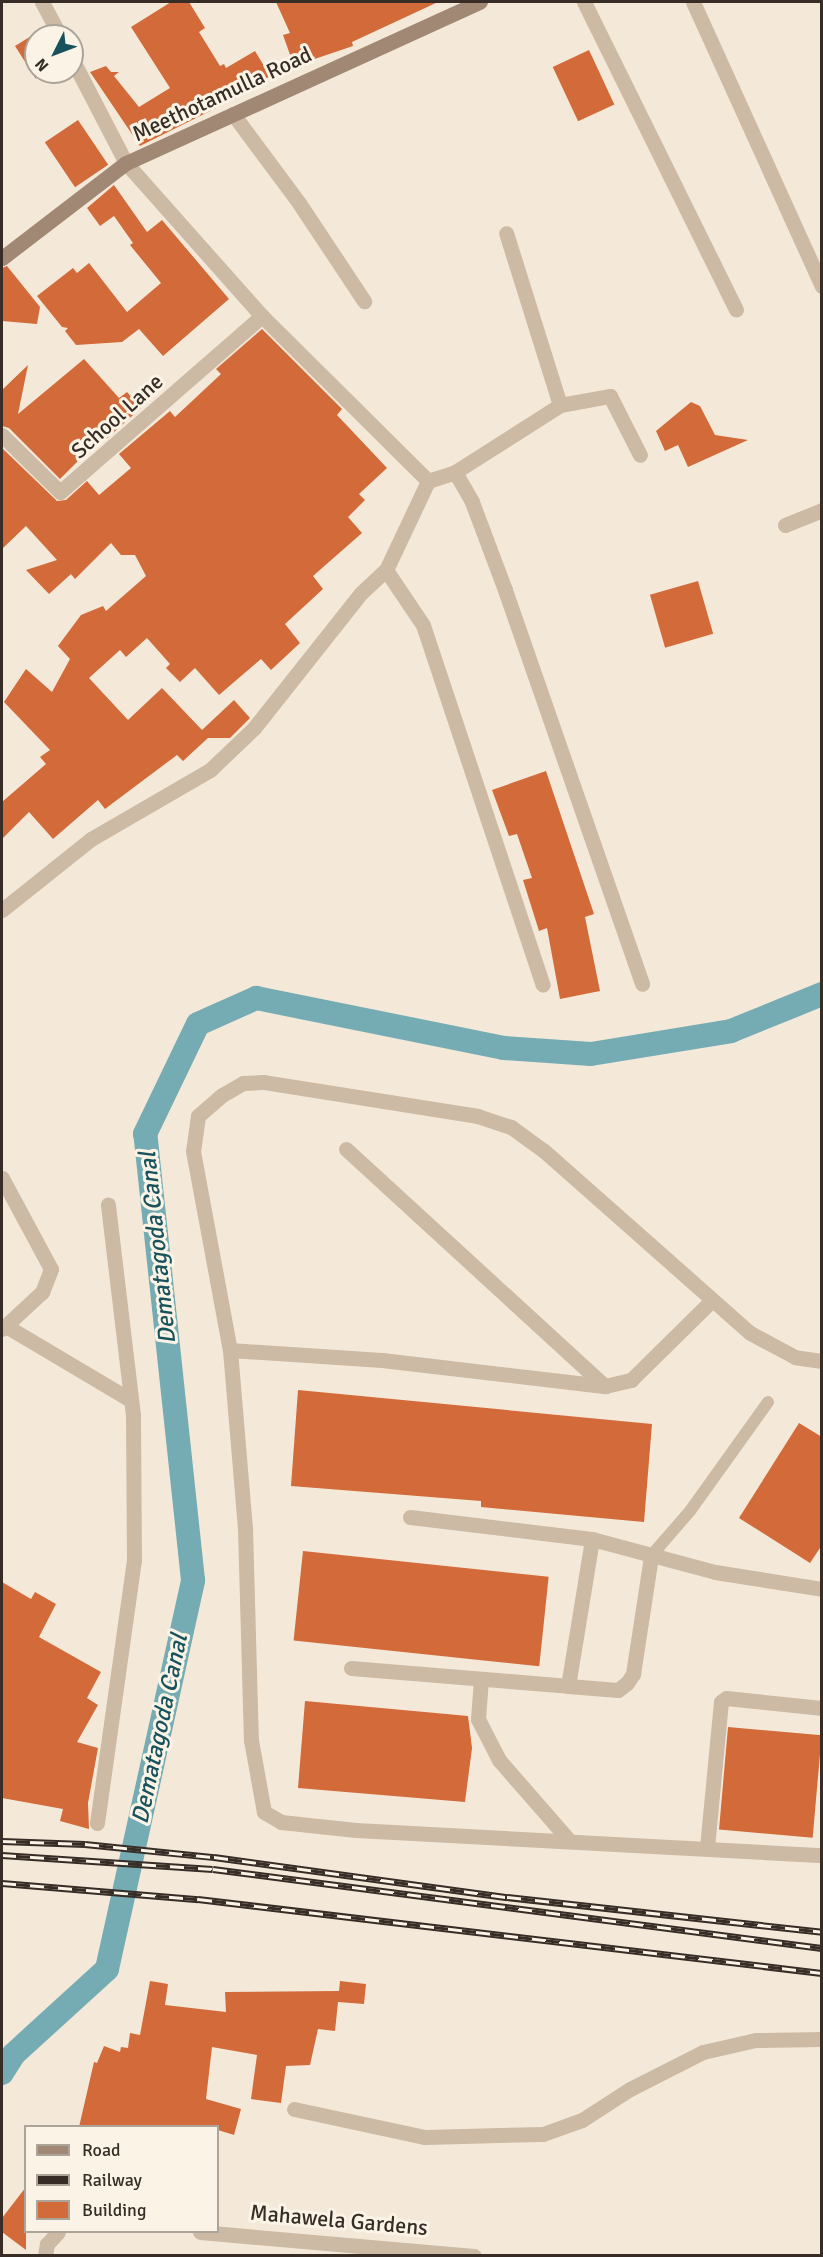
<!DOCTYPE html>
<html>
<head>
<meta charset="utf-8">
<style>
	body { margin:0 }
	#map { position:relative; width:823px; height:2257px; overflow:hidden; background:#f4e9d9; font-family:Signika,sans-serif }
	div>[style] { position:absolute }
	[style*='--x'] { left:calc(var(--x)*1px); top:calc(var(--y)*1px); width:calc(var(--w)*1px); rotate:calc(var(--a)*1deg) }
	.canal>* { height:24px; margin:-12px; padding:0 12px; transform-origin:12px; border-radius:12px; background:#75acb4 }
	.building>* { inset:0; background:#d26a39; transform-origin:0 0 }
	.lane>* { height:12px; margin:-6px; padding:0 6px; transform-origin:6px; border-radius:6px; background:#cdbaa4 }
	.street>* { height:15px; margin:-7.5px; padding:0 7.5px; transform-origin:7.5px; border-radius:7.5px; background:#cdbaa4 }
	.secondary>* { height:15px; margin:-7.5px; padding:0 7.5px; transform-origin:7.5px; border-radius:7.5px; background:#a18875 }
	.rail>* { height:7px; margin-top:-3.5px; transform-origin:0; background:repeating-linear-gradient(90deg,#fbf3e6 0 14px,#382d26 0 28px); box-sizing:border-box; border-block:2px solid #382d26 }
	span { translate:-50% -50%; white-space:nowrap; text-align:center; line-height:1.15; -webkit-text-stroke:6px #fbf3e6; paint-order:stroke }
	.street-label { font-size:22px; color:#382d26 }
	.water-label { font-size:24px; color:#18535d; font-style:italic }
	.frame { position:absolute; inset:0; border:3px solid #382d26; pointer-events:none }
	.legend { position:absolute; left:24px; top:2125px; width:195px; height:108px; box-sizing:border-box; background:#fbf3e6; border:2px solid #ada499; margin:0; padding:8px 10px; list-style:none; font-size:18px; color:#382d26 }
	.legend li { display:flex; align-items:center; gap:12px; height:30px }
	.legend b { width:30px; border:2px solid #ada499 }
	.north { position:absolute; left:24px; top:24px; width:60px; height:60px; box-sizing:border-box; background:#fbf3e6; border:2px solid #ada499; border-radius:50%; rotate:228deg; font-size:16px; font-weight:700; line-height:24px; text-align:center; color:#382d26 }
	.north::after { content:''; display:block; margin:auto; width:21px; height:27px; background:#18535d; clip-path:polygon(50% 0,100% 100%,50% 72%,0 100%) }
</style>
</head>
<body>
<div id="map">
	<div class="canal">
		<div style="--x:2;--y:2073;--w:22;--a:-58"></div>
		<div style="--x:14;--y:2054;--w:126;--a:-42.4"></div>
		<div style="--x:107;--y:1969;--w:398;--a:-77.5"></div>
		<div style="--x:193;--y:1580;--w:449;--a:-96.1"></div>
		<div style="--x:145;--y:1134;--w:122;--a:-64.3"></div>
		<div style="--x:198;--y:1024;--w:64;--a:-24.1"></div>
		<div style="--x:256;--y:998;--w:253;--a:11.4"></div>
		<div style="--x:504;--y:1048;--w:87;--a:3.9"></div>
		<div style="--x:591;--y:1054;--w:142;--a:-9.3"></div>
		<div style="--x:731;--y:1031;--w:98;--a:-22.1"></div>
	</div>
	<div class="building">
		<div style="clip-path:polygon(171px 2px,189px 2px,205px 28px,199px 32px,220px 66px,224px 64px,226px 68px,255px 51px,270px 76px,240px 96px,140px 146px,90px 72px,106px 66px,111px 72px,119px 72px,114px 76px,139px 107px,170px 88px,131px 27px)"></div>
		<div style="clip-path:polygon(276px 2px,438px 2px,352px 42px,353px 46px,294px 66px,283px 35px,290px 33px)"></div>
		<div style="clip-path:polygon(36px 33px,36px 79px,15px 46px)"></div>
		<div style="left:589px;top:50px;width:60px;height:40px;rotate:65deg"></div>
		<div style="left:78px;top:120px;width:54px;height:40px;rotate:56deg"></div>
		<div style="clip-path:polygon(114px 185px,147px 232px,162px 220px,229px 299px,163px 356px,139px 329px,122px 342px,76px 345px,65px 331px,68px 328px,62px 327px,37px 296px,73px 268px,77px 273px,89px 263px,127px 312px,161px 283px,130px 245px,133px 243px,114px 216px,100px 226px,87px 208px)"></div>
		<div style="clip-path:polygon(7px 266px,40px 307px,37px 324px,2px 321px,2px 268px)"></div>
		<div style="clip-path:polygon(262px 329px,342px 409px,337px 415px,387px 468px,359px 494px,365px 500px,348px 517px,362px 533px,313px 576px,323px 589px,285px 624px,300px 643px,271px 670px,261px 659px,219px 695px,195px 668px,180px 682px,166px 668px,170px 664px,147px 638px,126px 657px,120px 650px,89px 678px,128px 720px,162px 688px,202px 730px,234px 700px,250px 718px,230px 738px,208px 738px,183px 761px,177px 755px,105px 809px,98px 800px,53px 839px,29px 812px,2px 839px,2px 802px,46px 764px,40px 757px,50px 750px,4px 702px,26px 669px,52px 692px,70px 659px,58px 646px,81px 615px,103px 606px,106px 611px,146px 576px,135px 555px,121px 555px,111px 543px,75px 579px,71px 574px,49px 594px,26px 570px,57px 560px,26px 526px,2px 549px,2px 448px,57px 501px,66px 500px,87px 481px,99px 495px,131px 468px,119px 454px,170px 411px,175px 417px,221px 374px,216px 369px)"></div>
		<div style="clip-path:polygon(84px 359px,119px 398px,127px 392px,141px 408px,105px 440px,102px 437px,60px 479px,9px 428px,2px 426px,2px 390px,28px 365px,18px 414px)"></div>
		<div style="clip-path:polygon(691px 402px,700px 406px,715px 435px,748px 440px,688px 467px,678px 445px,665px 451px,656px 431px)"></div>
		<div style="left:698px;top:581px;width:55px;height:50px;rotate:74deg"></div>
		<div style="clip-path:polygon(546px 771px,594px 914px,585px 917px,600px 991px,560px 999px,547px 928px,539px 931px,523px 880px,532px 878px,517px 834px,509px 836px,492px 790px)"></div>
		<div style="clip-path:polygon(298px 1390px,652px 1424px,644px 1522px,481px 1507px,481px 1501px,291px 1486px)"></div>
		<div style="clip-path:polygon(799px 1423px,822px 1437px,822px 1545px,810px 1563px,739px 1518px)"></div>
		<div style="left:303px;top:1551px;width:247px;height:90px;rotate:6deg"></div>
		<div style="clip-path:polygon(2px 1582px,31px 1599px,35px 1592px,56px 1604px,39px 1637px,101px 1672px,87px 1698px,98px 1705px,77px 1742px,98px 1748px,88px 1803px,89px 1829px,60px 1821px,63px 1809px,2px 1798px)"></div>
		<div style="clip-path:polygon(305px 1701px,468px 1716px,472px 1748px,465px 1802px,298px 1788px)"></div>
		<div style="left:728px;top:1727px;width:94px;height:103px;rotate:5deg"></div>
		<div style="clip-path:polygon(150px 1981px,168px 1984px,165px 2005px,226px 2012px,225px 1992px,339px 1991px,340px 1981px,366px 1984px,364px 2004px,338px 2002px,335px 2031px,318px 2029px,310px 2065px,286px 2066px,281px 2103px,251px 2099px,257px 2055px,212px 2047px,206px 2099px,241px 2109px,234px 2135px,218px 2130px,218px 2127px,79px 2127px,94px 2062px,97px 2063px,104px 2046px,120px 2052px,121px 2047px,128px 2048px,130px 2033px,140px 2035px)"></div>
		<div style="clip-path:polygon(26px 2187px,26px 2250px,2px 2232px,2px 2218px)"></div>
	</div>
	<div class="lane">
		<div style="--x:651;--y:1556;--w:60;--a:-49.1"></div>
		<div style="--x:690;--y:1511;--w:134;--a:-54.4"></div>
	</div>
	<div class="street">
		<div style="--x:42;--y:2;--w:38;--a:62"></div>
		<div style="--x:584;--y:2;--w:343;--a:63.7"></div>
		<div style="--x:693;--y:2;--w:312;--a:65.6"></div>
		<div style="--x:72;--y:59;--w:117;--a:62.6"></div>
		<div style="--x:126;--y:163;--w:205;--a:48.4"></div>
		<div style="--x:262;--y:316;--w:234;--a:44.8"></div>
		<div style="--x:428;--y:481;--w:28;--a:-18"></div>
		<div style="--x:455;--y:472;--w:34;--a:60"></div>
		<div style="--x:472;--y:502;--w:94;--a:69.4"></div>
		<div style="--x:505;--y:590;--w:417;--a:70.8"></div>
		<div style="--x:233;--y:114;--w:111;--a:53.4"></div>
		<div style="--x:299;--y:203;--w:118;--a:56.4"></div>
		<div style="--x:560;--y:405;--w:51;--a:-10.2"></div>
		<div style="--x:610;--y:396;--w:66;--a:63"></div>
		<div style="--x:2;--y:435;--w:81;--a:44.5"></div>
		<div style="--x:60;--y:492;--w:268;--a:-41.1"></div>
		<div style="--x:455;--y:472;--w:125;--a:-32.5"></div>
		<div style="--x:560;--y:405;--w:180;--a:-107.4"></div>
		<div style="--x:785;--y:525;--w:40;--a:-22"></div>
		<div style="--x:386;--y:570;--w:66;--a:56.1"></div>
		<div style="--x:423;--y:625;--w:379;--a:71.6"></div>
		<div style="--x:2;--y:910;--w:114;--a:-38.6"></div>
		<div style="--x:91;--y:839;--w:138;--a:-30.1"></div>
		<div style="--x:210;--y:770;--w:61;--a:-43.7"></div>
		<div style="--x:254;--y:728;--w:172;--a:-51.6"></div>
		<div style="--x:361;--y:593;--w:34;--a:-43"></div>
		<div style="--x:386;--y:570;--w:98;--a:-64.7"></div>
		<div style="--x:346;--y:1149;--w:351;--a:42.5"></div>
		<div style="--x:2;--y:1178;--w:103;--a:61.7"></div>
		<div style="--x:51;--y:1269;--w:25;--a:111"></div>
		<div style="--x:42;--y:1292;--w:54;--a:137.2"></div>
		<div style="--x:6;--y:1326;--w:143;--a:30.7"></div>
		<div style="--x:230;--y:1350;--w:152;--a:3.8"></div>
		<div style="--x:382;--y:1360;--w:225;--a:6.7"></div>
		<div style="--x:605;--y:1386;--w:27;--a:-13"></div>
		<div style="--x:631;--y:1380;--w:112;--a:-44.6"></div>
		<div style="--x:822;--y:1361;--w:27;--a:-172"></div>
		<div style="--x:795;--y:1357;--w:51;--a:-151.9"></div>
		<div style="--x:750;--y:1333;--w:275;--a:-138.5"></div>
		<div style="--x:544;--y:1151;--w:41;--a:-144"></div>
		<div style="--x:511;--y:1127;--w:35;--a:-162"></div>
		<div style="--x:478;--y:1116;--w:218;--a:-171"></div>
		<div style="--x:263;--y:1082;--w:20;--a:177"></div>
		<div style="--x:243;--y:1083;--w:24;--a:150"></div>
		<div style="--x:222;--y:1095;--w:32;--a:139"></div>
		<div style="--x:198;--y:1116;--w:35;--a:98"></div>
		<div style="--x:193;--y:1151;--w:202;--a:79.5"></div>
		<div style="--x:230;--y:1350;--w:179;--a:85.2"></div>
		<div style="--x:245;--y:1528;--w:212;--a:88.4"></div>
		<div style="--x:251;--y:1740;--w:73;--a:79.8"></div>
		<div style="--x:264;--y:1812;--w:20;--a:30"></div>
		<div style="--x:281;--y:1822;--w:75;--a:6.1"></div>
		<div style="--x:356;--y:1830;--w:467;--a:3.1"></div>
		<div style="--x:410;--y:1517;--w:183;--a:6.9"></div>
		<div style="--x:351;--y:1668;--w:218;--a:4.7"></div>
		<div style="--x:568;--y:1686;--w:149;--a:-80.7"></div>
		<div style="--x:592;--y:1539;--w:127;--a:15"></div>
		<div style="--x:715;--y:1572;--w:108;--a:9"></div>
		<div style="--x:481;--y:1679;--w:40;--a:94.3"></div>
		<div style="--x:478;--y:1719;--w:46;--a:62.9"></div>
		<div style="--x:499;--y:1760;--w:105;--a:48.9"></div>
		<div style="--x:568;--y:1686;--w:50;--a:4.6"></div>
		<div style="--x:618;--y:1690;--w:11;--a:-38"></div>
		<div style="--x:627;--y:1683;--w:11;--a:-56"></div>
		<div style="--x:633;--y:1674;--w:119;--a:-81.3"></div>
		<div style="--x:97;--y:1823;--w:265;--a:-82"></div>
		<div style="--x:134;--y:1561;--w:146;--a:-90.4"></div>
		<div style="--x:133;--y:1415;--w:212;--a:-96.8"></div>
		<div style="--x:707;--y:1847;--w:146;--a:-84.5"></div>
		<div style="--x:721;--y:1702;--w:6;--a:-39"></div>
		<div style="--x:726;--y:1698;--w:97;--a:5.9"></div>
		<div style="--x:294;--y:2109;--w:134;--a:12.1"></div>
		<div style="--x:425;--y:2137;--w:118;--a:-1.5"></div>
		<div style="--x:543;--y:2134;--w:41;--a:-19.7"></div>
		<div style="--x:582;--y:2120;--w:57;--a:-32.9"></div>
		<div style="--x:630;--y:2089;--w:82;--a:-26.9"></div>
		<div style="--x:703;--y:2052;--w:54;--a:-12.8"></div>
		<div style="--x:756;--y:2040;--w:66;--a:-0.9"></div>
		<div style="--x:200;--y:2232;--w:275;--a:5"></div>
		<div style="--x:45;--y:2256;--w:12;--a:-81"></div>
		<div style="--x:47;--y:2244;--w:16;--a:-47"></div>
	</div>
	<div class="secondary">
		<div style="--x:2;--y:258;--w:156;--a:-37.5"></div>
		<div style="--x:126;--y:163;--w:389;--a:-24.5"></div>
	</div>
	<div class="rail">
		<div style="--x:2;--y:1841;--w:83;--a:2.1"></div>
		<div style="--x:85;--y:1844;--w:130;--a:5.8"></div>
		<div style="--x:214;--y:1857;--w:296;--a:7.8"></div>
		<div style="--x:507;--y:1897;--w:317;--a:6.3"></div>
		<div style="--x:2;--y:1855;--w:211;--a:3.8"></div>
		<div style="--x:213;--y:1869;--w:614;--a:7.39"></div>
		<div style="--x:2;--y:1883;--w:197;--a:4.7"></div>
		<div style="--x:198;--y:1899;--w:628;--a:6.76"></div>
	</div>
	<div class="street-label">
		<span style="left:222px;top:94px;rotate:-25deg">Meethotamulla Road</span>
		<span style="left:117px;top:416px;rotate:-42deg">School Lane</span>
		<span style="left:339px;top:2220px;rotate:5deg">Mahawela Gardens</span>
	</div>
	<div class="water-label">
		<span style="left:158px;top:1248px;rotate:-96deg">Dematagoda Canal</span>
		<span style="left:160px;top:1729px;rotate:-78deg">Dematagoda Canal</span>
	</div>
	<div class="frame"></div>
	<ul class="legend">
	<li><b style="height:8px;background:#a18875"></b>Road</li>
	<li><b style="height:8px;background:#382d26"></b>Railway</li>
	<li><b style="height:16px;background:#d26a39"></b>Building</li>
	</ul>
	<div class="north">N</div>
</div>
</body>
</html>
